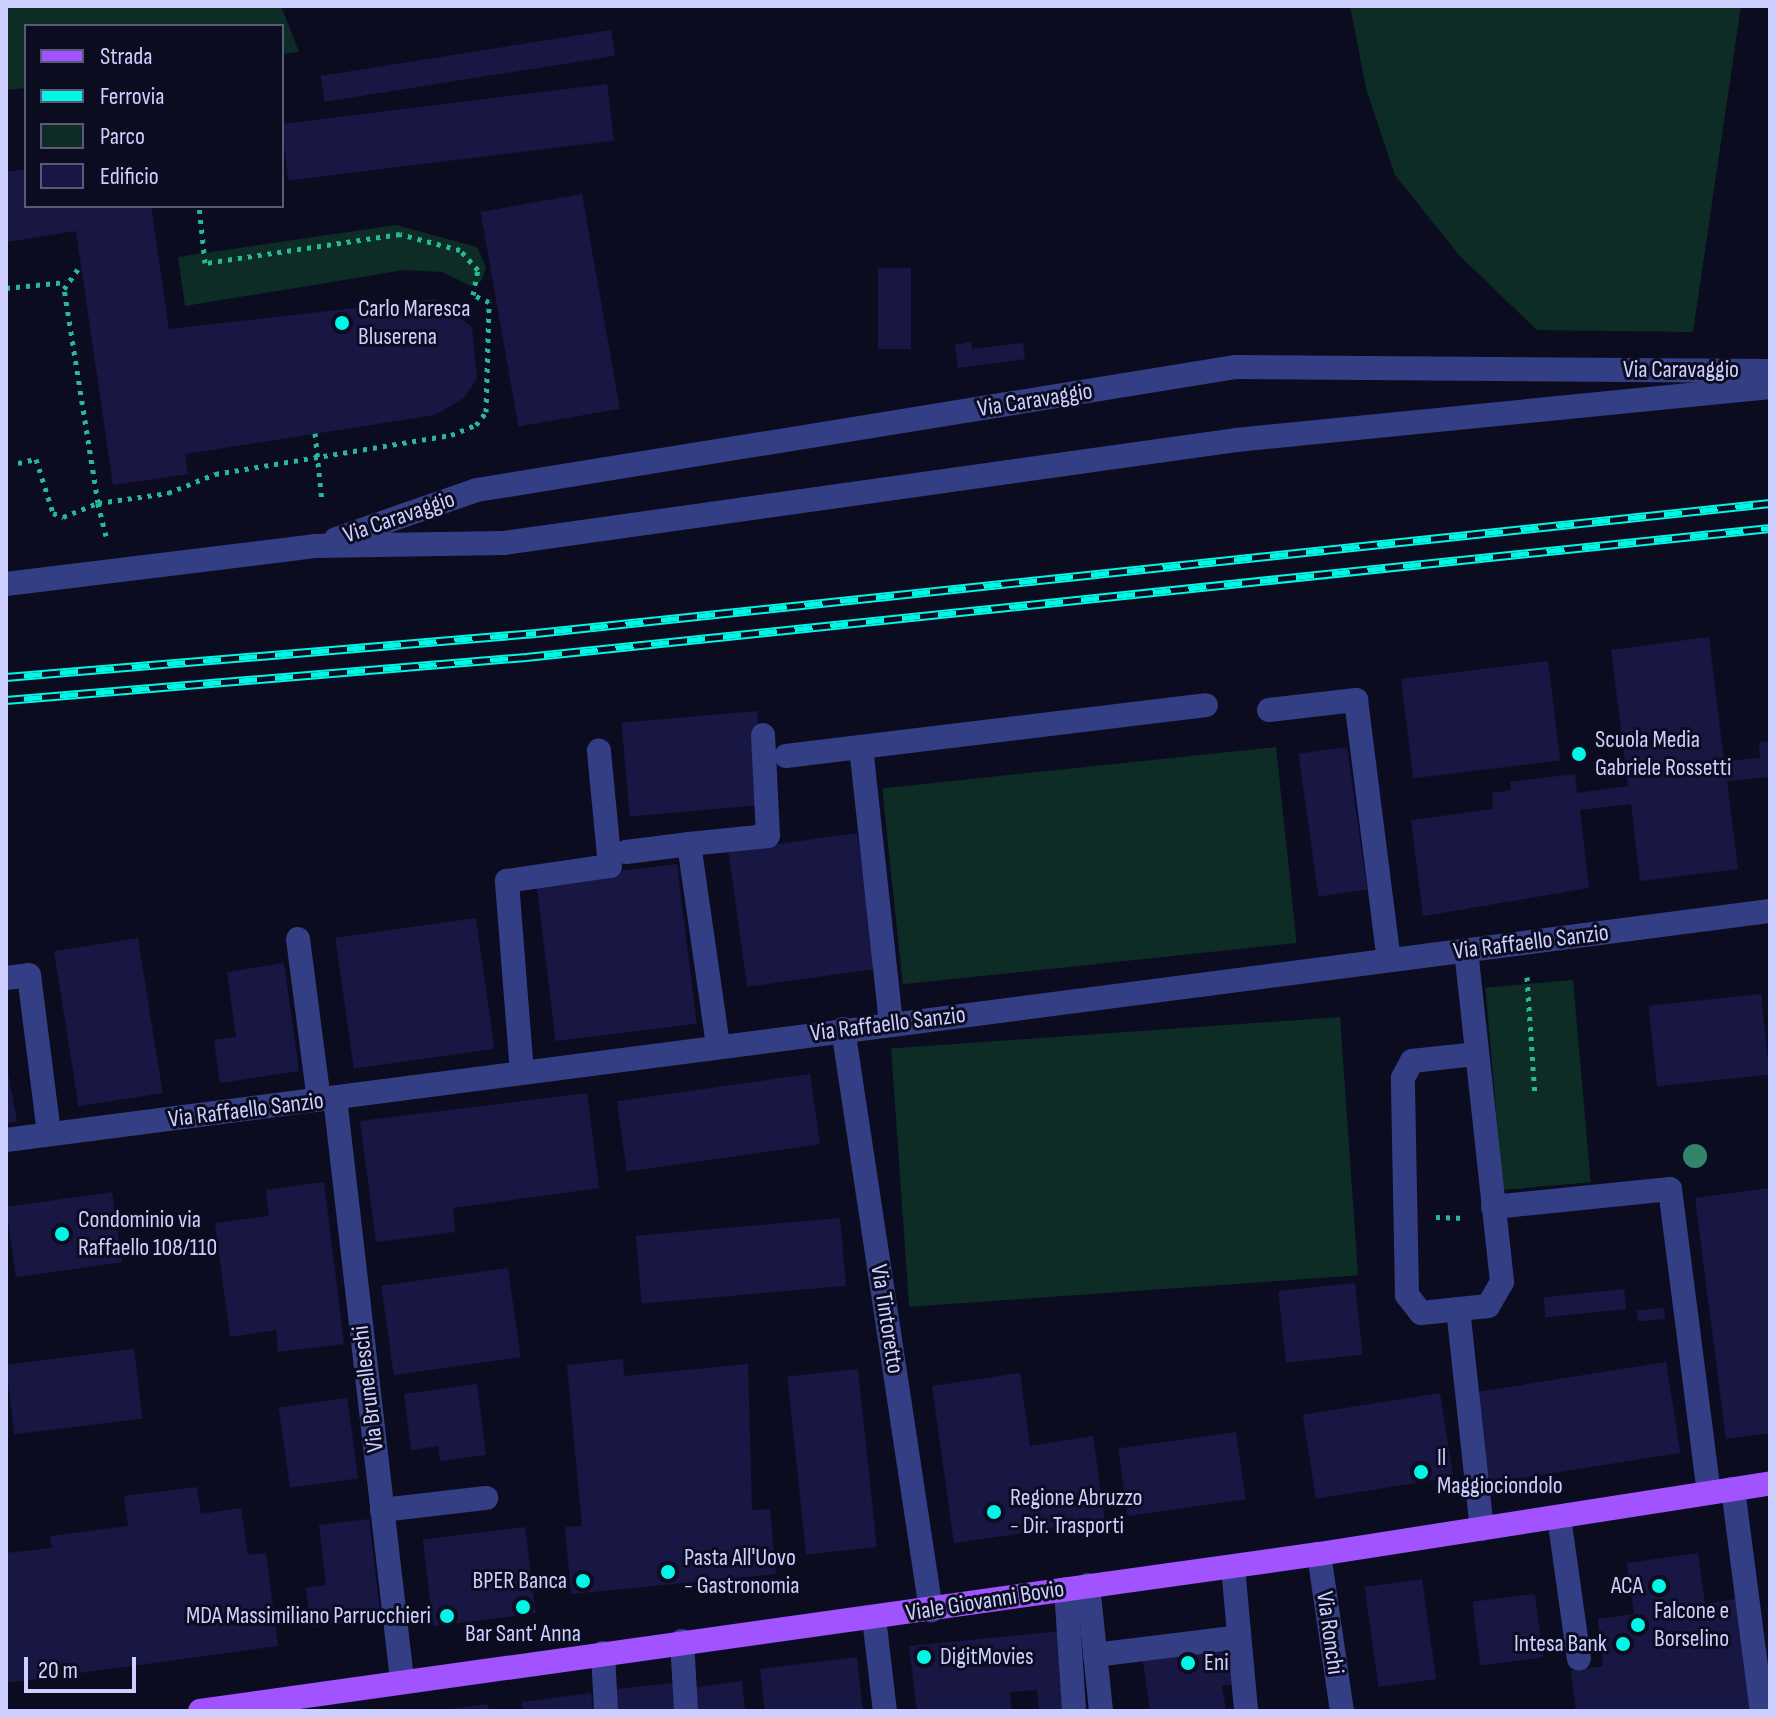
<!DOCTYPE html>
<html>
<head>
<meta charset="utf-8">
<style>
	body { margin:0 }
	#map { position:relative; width:1776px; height:1717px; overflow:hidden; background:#0c0c21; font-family:"Sofia Sans Condensed",sans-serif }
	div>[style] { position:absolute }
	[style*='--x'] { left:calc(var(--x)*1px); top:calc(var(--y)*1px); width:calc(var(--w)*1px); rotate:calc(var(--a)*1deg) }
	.green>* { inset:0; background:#0e2c26; transform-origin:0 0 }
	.building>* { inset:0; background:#181744; transform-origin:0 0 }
	.path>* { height:5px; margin-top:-2.5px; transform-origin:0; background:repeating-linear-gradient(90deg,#26b997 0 4px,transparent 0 10px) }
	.minor>* { height:24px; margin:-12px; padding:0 12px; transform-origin:12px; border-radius:12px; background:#343e84 }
	.major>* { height:24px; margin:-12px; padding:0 12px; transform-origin:12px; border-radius:12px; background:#a153ff }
	.rail>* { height:9px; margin-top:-4.5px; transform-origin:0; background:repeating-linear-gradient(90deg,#0c0c21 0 18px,#00f7e5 0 36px); box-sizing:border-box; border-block:2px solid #00f7e5 }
	.trees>* { width:24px; height:24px; margin:-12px; border-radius:50%; background:#32846b }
	.dots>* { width:22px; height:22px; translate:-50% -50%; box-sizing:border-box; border:4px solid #0c0c21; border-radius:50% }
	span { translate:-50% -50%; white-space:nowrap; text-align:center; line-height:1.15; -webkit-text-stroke:6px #0c0c21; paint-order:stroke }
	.poi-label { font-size:24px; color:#cccfff }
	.left { translate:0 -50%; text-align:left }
	.right { translate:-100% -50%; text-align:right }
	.street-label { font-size:24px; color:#cccfff }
	.frame { position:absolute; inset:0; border:8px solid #cccfff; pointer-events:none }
	.legend { position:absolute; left:24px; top:24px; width:260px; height:184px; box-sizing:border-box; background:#0c0c21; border:2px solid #595a7a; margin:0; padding:10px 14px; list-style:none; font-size:24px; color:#cccfff }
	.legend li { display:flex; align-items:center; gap:16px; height:40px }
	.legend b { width:40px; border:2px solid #595a7a }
	.scale { position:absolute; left:24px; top:1657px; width:112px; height:36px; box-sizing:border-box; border:4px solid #cccfff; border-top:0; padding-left:10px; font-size:24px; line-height:28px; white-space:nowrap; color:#cccfff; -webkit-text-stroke:6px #0c0c21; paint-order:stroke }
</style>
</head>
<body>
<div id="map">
	<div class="green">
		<div style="clip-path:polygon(6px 6px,281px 6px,299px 52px,282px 54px,282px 26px,26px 26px,26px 88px,6px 90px)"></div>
		<div style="clip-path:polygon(1350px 6px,1741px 6px,1693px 332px,1537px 330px,1459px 255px,1395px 175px,1366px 88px)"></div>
		<div style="clip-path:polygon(396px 225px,477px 247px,486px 268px,481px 281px,471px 286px,442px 272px,404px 270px,185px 306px,178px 257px)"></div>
		<div style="left:1276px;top:747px;width:197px;height:396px;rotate:84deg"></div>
		<div style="left:1573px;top:980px;width:203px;height:88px;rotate:85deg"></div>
		<div style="left:1340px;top:1017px;width:259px;height:450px;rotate:86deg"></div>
	</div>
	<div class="building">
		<div style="left:611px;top:30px;width:26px;height:294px;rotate:81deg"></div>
		<div style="left:607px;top:84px;width:57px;height:328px;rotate:83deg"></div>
		<div style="clip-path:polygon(26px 169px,26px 206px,151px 206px,169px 329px,434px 299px,472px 327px,477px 378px,464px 398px,435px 415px,185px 454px,188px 474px,113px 485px,76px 231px,6px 242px,6px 172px)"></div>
		<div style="left:582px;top:194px;width:218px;height:103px;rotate:80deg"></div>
		<div style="left:878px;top:268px;width:33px;height:81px"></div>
		<div style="clip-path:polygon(971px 342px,972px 349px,1023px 343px,1025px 359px,958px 368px,955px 345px)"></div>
		<div style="clip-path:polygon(1709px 637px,1724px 761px,1760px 758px,1759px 742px,1770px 741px,1770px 777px,1727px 781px,1738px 869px,1640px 881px,1631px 804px,1580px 810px,1589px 888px,1423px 916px,1411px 820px,1493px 809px,1492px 793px,1511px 790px,1510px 782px,1575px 774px,1577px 793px,1628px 786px,1611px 650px)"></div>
		<div style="left:1548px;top:661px;width:100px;height:148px;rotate:83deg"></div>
		<div style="left:757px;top:711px;width:94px;height:136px;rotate:85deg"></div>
		<div style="left:1347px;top:747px;width:144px;height:49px;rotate:82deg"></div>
		<div style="left:857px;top:833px;width:137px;height:130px;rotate:82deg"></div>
		<div style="left:677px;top:864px;width:161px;height:142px;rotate:83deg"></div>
		<div style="left:476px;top:918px;width:132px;height:142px;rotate:82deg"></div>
		<div style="left:138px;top:938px;width:157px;height:85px;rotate:81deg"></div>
		<div style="clip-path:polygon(284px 963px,299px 1071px,220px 1083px,214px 1040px,236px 1037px,227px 972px)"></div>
		<div style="left:1761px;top:994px;width:81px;height:113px;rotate:84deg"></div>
		<div style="clip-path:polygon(6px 1062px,17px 1122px,6px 1123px)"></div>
		<div style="left:810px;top:1074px;width:71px;height:195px;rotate:82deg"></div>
		<div style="clip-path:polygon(587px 1093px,599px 1188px,453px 1208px,455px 1232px,376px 1242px,360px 1121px)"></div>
		<div style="clip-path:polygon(324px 1182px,344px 1344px,278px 1352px,276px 1330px,230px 1337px,215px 1223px,269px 1216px,266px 1190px)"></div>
		<div style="clip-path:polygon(1770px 1188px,1770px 1433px,1726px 1439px,1695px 1198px)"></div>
		<div style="left:112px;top:1192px;width:71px;height:107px;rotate:82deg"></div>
		<div style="left:840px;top:1218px;width:68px;height:205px;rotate:85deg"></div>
		<div style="left:508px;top:1268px;width:90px;height:128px;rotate:82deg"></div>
		<div style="left:1355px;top:1283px;width:72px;height:77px;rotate:84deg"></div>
		<div style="left:1624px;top:1289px;width:20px;height:81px;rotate:84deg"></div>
		<div style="left:1664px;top:1308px;width:11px;height:27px;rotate:85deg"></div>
		<div style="left:134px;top:1349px;width:70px;height:129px;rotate:83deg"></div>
		<div style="clip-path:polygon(623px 1359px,624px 1376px,748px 1364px,752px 1510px,770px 1509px,776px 1574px,571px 1594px,565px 1527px,582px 1526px,567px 1365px)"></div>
		<div style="left:1666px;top:1362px;width:92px;height:196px;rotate:81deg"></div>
		<div style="left:858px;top:1369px;width:179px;height:71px;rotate:84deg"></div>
		<div style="clip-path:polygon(1020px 1373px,1030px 1446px,1093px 1436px,1105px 1521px,954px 1543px,932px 1386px)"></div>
		<div style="clip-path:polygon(477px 1384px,486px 1455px,440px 1461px,438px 1446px,411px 1450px,404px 1394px)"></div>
		<div style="left:1440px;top:1393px;width:85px;height:139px;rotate:81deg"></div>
		<div style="left:347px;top:1398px;width:81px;height:69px;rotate:82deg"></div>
		<div style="left:1236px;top:1432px;width:68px;height:119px;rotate:82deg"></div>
		<div style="clip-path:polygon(197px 1487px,201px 1514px,241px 1508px,248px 1555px,266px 1553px,278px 1646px,6px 1683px,6px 1553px,52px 1548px,50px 1536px,128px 1526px,124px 1496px)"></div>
		<div style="clip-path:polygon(369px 1519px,381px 1619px,311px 1627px,306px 1588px,326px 1585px,319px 1525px)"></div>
		<div style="left:525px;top:1527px;width:87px;height:103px;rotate:83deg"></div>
		<div style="clip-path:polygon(1698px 1553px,1705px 1604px,1741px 1598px,1757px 1711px,1576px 1711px,1571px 1671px,1603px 1666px,1598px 1619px,1634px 1614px,1627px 1563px)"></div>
		<div style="left:1422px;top:1579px;width:101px;height:58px;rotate:82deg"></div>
		<div style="left:1535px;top:1594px;width:64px;height:63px;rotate:83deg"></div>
		<div style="clip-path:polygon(1228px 1629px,1236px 1684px,1222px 1686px,1226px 1711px,1150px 1711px,1140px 1642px)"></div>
		<div style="clip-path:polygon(1062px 1631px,1068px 1711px,1039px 1711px,1037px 1690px,1010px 1692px,1012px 1711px,917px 1711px,909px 1646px)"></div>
		<div style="clip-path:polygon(857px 1657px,863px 1711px,765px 1711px,760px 1669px)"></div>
		<div style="clip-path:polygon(742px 1681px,745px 1711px,694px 1711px,691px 1688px)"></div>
		<div style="clip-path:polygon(673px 1683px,675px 1711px,618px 1711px,616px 1689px)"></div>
		<div style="clip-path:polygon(591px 1693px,593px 1711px,523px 1711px,522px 1702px)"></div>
		<div style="clip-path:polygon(488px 1704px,489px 1711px,450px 1711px,450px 1709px)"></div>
	</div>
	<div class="path">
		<div style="--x:6;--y:288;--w:60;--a:-5.7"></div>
		<div style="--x:315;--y:433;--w:69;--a:84.2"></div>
		<div style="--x:18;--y:463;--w:18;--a:-13"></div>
		<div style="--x:36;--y:459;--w:57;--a:72.5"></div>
		<div style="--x:53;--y:513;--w:11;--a:22"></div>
		<div style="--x:63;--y:517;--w:38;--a:-22"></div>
		<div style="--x:98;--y:503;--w:217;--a:-99"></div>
		<div style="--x:64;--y:289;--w:29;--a:-55"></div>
		<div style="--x:106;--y:536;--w:34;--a:-104"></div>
		<div style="--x:98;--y:503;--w:71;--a:-8.1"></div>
		<div style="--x:168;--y:493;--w:51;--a:-22"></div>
		<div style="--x:215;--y:474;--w:239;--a:-9.4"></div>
		<div style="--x:451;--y:435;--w:27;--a:-22"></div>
		<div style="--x:476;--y:425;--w:16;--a:-52"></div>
		<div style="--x:486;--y:412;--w:110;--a:-88.4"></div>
		<div style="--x:489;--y:302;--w:17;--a:-156"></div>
		<div style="--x:473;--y:295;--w:25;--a:-79"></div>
		<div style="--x:478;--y:270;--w:27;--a:-132"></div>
		<div style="--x:460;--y:250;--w:62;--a:-165.1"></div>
		<div style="--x:400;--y:234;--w:197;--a:171.5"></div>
		<div style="--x:205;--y:263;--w:57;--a:-96"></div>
		<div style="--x:1527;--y:977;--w:119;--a:86.2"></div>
		<div style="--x:1436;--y:1217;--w:30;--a:2"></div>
	</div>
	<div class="minor">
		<div style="--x:336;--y:539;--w:149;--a:-19.2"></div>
		<div style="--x:477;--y:490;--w:769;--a:-9.21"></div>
		<div style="--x:1236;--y:367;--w:534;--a:0.43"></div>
		<div style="--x:6;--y:584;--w:311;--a:-7"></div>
		<div style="--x:315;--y:546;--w:189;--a:-0.9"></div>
		<div style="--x:504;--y:543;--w:739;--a:-8.01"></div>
		<div style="--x:1236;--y:440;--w:537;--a:-5.67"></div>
		<div style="--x:1269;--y:710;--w:88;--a:-6.6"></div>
		<div style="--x:1356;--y:700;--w:262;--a:82.8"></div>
		<div style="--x:861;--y:747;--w:278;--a:83.8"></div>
		<div style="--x:786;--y:756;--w:423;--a:-6.9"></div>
		<div style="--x:689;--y:844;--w:79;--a:-5.8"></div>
		<div style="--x:768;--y:836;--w:101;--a:-92.8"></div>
		<div style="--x:626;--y:852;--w:64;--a:-7.2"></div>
		<div style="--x:689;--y:844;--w:204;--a:81.8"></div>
		<div style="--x:298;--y:939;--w:162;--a:82.6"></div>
		<div style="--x:1466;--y:950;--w:334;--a:83.8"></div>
		<div style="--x:1502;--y:1282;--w:28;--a:120"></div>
		<div style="--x:1488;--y:1306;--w:67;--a:174"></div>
		<div style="--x:1421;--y:1313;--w:23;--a:-128"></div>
		<div style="--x:1407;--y:1295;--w:217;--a:-91.1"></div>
		<div style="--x:1403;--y:1078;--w:19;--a:-62"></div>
		<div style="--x:1412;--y:1061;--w:63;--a:-6.3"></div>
		<div style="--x:6;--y:978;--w:23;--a:-7"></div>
		<div style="--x:29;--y:975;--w:160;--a:82.8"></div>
		<div style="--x:843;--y:1029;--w:588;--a:81.39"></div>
		<div style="--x:522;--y:1073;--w:193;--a:-94.5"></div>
		<div style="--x:507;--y:881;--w:104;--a:-8.3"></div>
		<div style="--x:610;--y:866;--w:116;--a:-95.5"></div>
		<div style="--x:335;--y:1098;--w:586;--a:83.43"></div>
		<div style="--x:6;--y:1140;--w:1779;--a:-7.4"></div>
		<div style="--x:1493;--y:1207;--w:178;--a:-5.8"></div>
		<div style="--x:1670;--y:1189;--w:306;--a:82.7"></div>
		<div style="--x:1458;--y:1309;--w:221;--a:83.8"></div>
		<div style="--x:1733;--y:1489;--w:224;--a:82.6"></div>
		<div style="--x:382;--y:1510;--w:105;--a:-6.6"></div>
		<div style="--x:1559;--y:1517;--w:143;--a:82"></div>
		<div style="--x:1319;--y:1554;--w:159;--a:81.7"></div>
		<div style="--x:1233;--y:1567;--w:145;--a:84.8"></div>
		<div style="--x:1088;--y:1585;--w:127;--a:84.1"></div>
		<div style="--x:1066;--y:1589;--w:122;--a:86.2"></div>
		<div style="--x:874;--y:1618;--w:94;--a:83.3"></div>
		<div style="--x:682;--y:1641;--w:70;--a:86.7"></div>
		<div style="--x:603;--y:1653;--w:58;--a:87"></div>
		<div style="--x:1095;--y:1655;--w:145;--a:-7.1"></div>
	</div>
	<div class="major">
		<div style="--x:200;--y:1711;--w:1130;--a:-7.99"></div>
		<div style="--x:1319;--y:1554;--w:457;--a:-8.9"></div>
	</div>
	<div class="rail">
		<div style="--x:6;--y:677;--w:532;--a:-4.75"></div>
		<div style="--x:536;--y:633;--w:1241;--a:-6.01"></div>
		<div style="--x:6;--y:700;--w:522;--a:-4.73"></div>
		<div style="--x:526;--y:657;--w:1251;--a:-5.92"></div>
	</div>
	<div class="trees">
		<div style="left:1695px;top:1156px"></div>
	</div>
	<div class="dots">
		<div style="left:342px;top:323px;background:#00f7e5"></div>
		<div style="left:1579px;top:754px;background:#00f7e5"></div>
		<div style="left:62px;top:1234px;background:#00f7e5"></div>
		<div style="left:1421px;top:1472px;background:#00f7e5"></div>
		<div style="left:994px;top:1512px;background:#00f7e5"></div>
		<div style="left:668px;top:1572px;background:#00f7e5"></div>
		<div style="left:583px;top:1581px;background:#00f7e5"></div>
		<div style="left:1659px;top:1586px;background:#00f7e5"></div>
		<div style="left:523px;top:1607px;background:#00f7e5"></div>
		<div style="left:447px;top:1616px;background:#00f7e5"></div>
		<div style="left:1638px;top:1625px;background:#00f7e5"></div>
		<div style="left:1623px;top:1644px;background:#00f7e5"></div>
		<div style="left:924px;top:1657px;background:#00f7e5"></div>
		<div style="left:1188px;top:1663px;background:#00f7e5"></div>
	</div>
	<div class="poi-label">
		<span class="left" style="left:358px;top:323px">Carlo Maresca<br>Bluserena</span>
		<span class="left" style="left:1595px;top:754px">Scuola Media<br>Gabriele Rossetti</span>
		<span class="left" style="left:78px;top:1234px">Condominio via<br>Raffaello 108/110</span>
		<span class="left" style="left:1437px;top:1472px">Il<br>Maggiociondolo</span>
		<span class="left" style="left:1010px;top:1512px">Regione Abruzzo<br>- Dir. Trasporti</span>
		<span class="left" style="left:684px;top:1572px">Pasta All'Uovo<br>- Gastronomia</span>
		<span class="right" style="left:567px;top:1581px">BPER Banca</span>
		<span class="right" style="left:1643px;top:1586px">ACA</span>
		<span class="left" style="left:1654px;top:1625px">Falcone e<br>Borselino</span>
		<span class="right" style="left:431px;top:1616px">MDA Massimiliano Parrucchieri</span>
		<span style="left:523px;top:1634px">Bar Sant' Anna</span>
		<span class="right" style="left:1607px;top:1644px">Intesa Bank</span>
		<span class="left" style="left:940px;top:1657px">DigitMovies</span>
		<span class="left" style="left:1204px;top:1663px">Eni</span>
	</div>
	<div class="street-label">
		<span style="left:1681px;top:370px">Via Caravaggio</span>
		<span style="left:1035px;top:400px;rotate:-9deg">Via Caravaggio</span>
		<span style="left:399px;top:517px;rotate:-19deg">Via Caravaggio</span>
		<span style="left:1531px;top:942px;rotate:-7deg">Via Raffaello Sanzio</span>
		<span style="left:888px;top:1024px;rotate:-7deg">Via Raffaello Sanzio</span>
		<span style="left:246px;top:1110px;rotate:-7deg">Via Raffaello Sanzio</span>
		<span style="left:887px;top:1319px;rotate:81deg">Via Tintoretto</span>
		<span style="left:368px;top:1389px;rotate:-97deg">Via Brunelleschi</span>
		<span style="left:985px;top:1601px;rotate:-9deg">Viale Giovanni Bovio</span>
		<span style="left:1330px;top:1633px;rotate:82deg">Via Ronchi</span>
	</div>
	<div class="frame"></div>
	<ul class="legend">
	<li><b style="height:10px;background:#a153ff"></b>Strada</li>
	<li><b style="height:10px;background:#00f7e5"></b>Ferrovia</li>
	<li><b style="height:22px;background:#0e2c26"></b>Parco</li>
	<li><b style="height:22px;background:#181744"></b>Edificio</li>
	</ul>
	<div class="scale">20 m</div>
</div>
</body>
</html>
